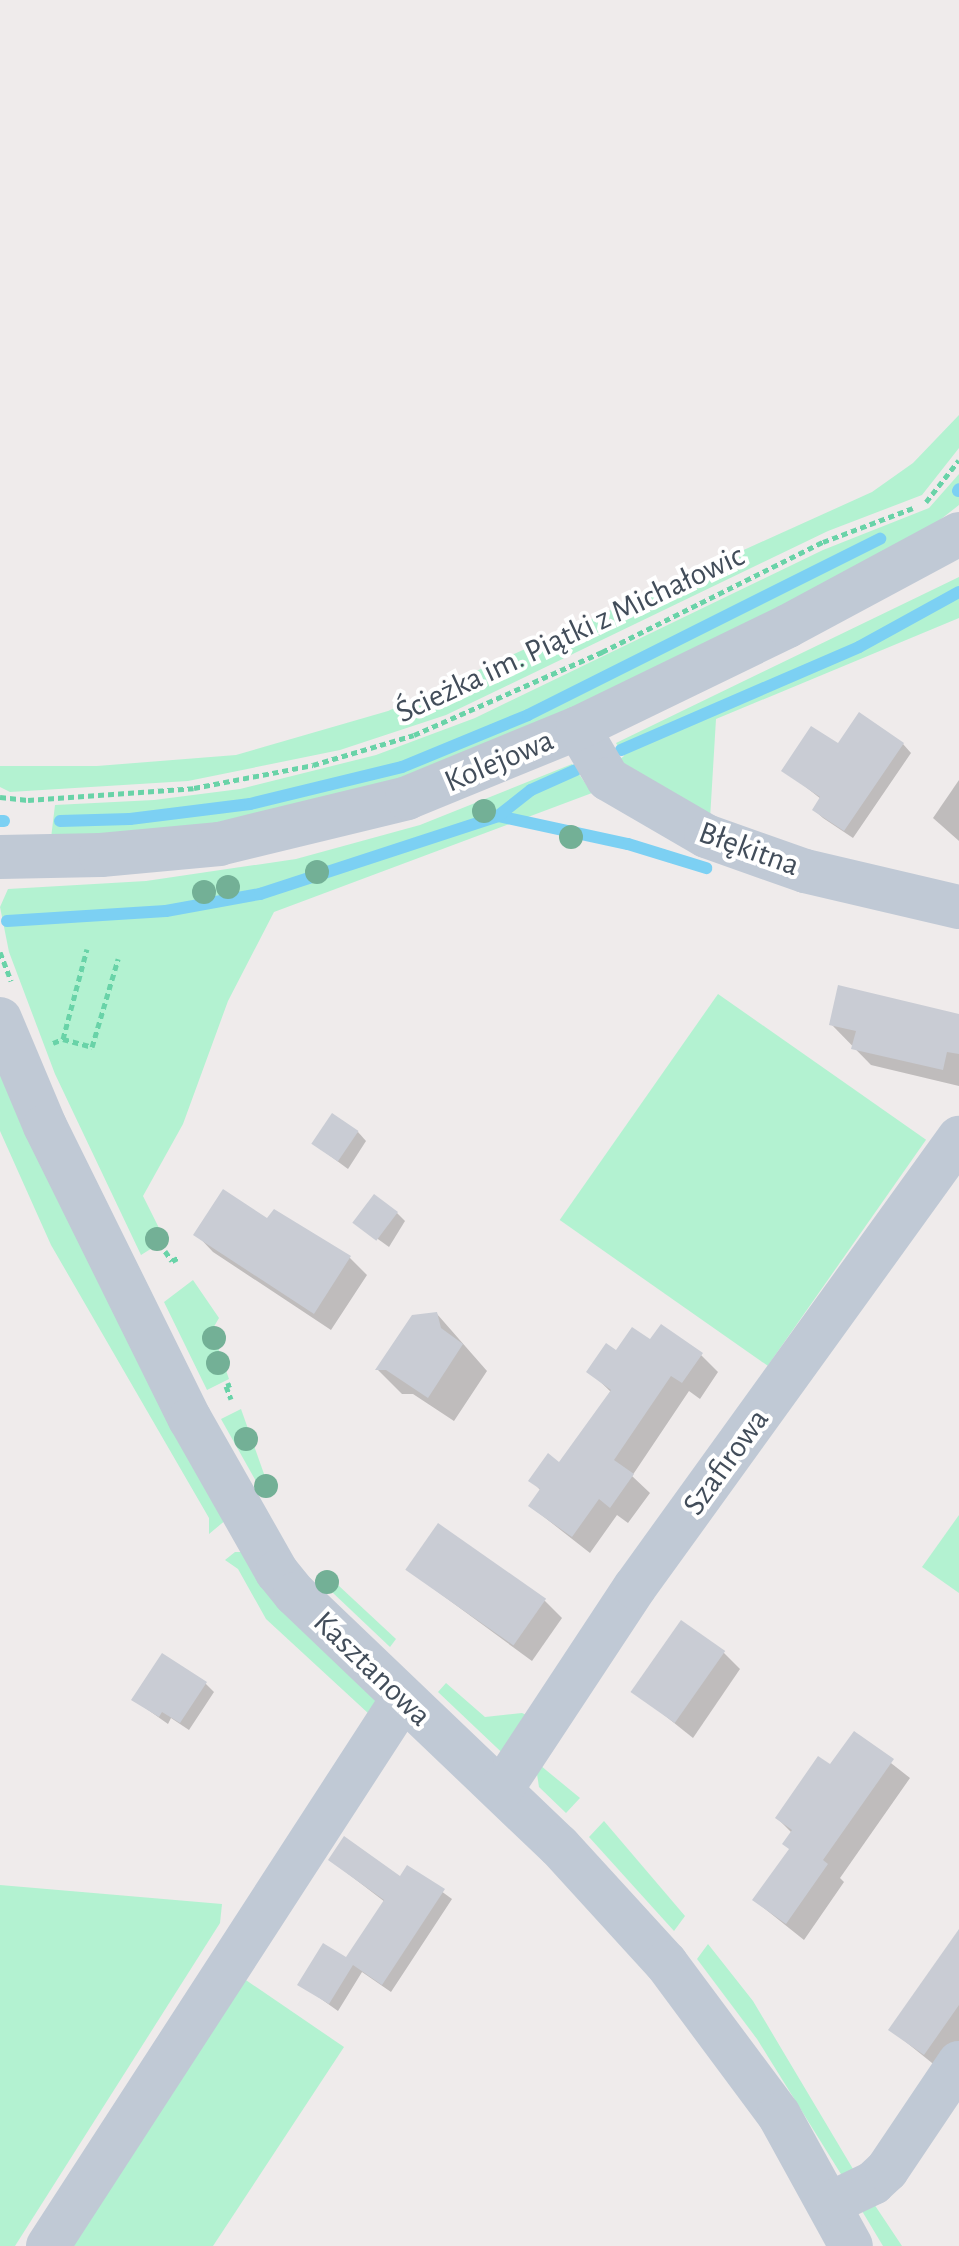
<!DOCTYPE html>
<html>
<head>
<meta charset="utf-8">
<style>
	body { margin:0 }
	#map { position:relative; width:959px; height:2246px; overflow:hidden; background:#efebeb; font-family:"Alegreya Sans",sans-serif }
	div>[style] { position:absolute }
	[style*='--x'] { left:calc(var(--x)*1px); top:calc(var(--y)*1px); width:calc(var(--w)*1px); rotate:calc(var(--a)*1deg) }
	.green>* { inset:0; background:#b3f2d1; transform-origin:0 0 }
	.shadow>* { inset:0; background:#0003 }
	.stream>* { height:12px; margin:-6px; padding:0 6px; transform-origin:6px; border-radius:6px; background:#7cd0f3 }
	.building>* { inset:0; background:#c9ccd4; transform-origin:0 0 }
	.path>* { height:5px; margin-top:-2.5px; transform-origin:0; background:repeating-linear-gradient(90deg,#69d3a8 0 6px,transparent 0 10px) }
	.minor>* { height:44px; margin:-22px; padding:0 22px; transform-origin:22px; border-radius:22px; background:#c0c9d5 }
	.trees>* { width:24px; height:24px; margin:-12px; border-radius:50%; background:#73b096 }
	span { translate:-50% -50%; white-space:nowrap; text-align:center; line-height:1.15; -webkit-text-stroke:8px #fff; paint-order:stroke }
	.street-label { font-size:32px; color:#424d5a }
</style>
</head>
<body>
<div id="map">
	<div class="green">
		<div style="clip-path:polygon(959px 415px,959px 448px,922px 495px,828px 531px,446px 715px,340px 750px,188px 781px,10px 792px,0 787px,0 766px,97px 766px,236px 755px,388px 711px,872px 492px,913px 463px)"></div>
		<div style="clip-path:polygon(959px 474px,959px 505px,936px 523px,698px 651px,439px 768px,223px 824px,51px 838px,55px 805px,154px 800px,240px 789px,376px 755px,475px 718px,823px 550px,929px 508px)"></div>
		<div style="clip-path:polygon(959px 577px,959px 618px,716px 719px,710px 819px,619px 760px,624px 756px,616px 743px)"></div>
		<div style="clip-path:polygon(572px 764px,592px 793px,274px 912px,228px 1001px,183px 1124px,143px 1196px,165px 1240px,141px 1255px,55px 1074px,9px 952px,0 907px,8px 889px,146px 881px,296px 859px,420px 825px)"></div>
		<div style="left:718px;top:994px;width:254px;height:276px;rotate:35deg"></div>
		<div style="clip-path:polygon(0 1072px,227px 1519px,209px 1534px,209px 1518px,51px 1245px,0 1131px)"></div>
		<div style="clip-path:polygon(193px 1280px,219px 1318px,212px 1330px,229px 1379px,207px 1390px,164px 1302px)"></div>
		<div style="clip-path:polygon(241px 1409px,269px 1488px,262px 1492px,221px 1419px)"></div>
		<div style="clip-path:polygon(959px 1515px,959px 1593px,922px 1567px)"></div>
		<div style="clip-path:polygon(235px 1552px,247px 1552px,379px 1696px,369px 1714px,266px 1619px,238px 1569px,225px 1560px)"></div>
		<div style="clip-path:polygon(324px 1572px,396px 1639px,390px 1647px,332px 1592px,321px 1578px)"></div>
		<div style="clip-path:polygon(446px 1683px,485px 1717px,522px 1713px,531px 1717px,513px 1763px,438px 1692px)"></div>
		<div style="clip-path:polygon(535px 1761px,580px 1798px,566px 1813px,539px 1787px)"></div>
		<div style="clip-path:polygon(604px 1821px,685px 1916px,674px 1931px,589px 1837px)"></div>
		<div style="clip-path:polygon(0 1885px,222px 1904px,220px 1923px,15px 2246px,0 2246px)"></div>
		<div style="clip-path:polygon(708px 1944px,753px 2001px,856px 2174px,844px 2179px,757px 2039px,697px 1959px)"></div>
		<div style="clip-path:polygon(240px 1976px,344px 2047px,213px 2246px,63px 2246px)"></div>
		<div style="clip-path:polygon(872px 2201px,902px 2246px,883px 2246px,859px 2206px)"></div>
	</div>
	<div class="shadow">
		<div style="clip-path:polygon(903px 744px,911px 753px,853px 838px,823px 818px,814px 810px,821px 799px,784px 770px,838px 746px)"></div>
		<div style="clip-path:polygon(959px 780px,959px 841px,933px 818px)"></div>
		<div style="clip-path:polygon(959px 1016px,959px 1086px,871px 1065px,831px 1024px)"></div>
		<div style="clip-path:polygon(358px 1132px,366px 1141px,348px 1169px,314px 1144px)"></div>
		<div style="clip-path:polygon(274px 1211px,350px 1258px,367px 1275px,331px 1330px,213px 1252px,196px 1234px,267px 1221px)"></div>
		<div style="clip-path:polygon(397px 1213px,405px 1221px,389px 1247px,357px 1224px)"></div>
		<div style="clip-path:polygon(437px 1314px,487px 1371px,454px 1421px,413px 1394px,402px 1394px,378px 1370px)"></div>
		<div style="clip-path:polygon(651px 1342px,701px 1355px,718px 1372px,700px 1399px,689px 1391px,632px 1476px,650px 1493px,628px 1523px,617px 1515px,590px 1553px,530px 1506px,541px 1491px,531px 1480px,559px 1464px,612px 1393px,589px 1371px,617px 1352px)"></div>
		<div style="clip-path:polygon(408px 1570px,545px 1601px,562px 1618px,532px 1661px)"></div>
		<div style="clip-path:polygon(723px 1652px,740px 1669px,693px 1738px,634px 1691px)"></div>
		<div style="clip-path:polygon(205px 1683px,214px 1692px,189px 1730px,171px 1718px,168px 1724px,134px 1700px)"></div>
		<div style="clip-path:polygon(854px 1734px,910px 1778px,840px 1878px,844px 1882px,804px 1940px,754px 1900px,791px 1850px,792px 1833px,777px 1818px,831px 1767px)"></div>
		<div style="clip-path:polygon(330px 1860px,400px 1879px,408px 1867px,452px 1899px,391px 1992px,362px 1972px,338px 2011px,300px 1984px,347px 1960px,385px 1902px)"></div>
		<div style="clip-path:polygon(959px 1932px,959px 2047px,942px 2071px,891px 2030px)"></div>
	</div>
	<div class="stream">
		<div style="--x:958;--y:491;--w:2;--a:-63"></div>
		<div style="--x:621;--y:750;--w:259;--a:-23.4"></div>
		<div style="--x:859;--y:647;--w:114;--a:-28.8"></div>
		<div style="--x:498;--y:816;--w:133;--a:12.2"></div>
		<div style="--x:628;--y:844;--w:82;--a:17.1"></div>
		<div style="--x:0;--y:821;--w:4;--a:0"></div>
		<div style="--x:60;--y:821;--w:70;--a:-1.6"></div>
		<div style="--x:130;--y:819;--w:121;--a:-7.1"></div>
		<div style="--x:250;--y:804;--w:156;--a:-13.7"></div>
		<div style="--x:402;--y:767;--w:136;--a:-22.4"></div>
		<div style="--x:528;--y:715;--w:394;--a:-26.6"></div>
		<div style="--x:7;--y:921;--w:159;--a:-3.6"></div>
		<div style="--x:166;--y:911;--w:96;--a:-10.3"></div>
		<div style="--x:260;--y:894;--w:250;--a:-18.1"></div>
		<div style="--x:498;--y:816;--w:42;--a:-38.2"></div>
		<div style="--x:531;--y:790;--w:49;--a:-24"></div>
	</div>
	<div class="building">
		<div style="clip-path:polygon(859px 712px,904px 743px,844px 831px,812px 810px,820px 797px,781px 771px,811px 726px,838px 743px)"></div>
		<div style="clip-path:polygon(838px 985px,959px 1014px,959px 1054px,947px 1052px,943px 1070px,851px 1049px,856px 1031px,829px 1025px)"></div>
		<div style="left:332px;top:1113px;width:32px;height:37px;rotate:34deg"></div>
		<div style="clip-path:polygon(223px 1189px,267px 1218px,274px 1209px,351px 1256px,314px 1314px,193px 1235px)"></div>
		<div style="left:374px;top:1194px;width:30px;height:36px;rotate:37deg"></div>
		<div style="clip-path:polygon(437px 1312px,441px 1328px,463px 1344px,428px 1398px,386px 1370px,375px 1370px,412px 1315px)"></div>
		<div style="clip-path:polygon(661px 1324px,703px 1353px,682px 1383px,671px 1376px,614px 1460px,634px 1474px,610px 1508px,599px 1499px,572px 1537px,528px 1506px,540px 1489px,528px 1481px,548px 1453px,559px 1462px,611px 1390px,586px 1372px,606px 1343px,616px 1350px,632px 1327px,650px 1339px)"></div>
		<div style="left:438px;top:1523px;width:132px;height:57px;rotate:35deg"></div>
		<div style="left:681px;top:1620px;width:54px;height:88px;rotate:35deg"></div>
		<div style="clip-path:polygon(162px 1653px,207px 1682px,180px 1723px,162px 1712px,159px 1717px,131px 1700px)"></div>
		<div style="clip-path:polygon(854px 1731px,894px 1759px,823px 1860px,828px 1864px,786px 1924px,752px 1900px,789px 1849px,782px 1844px,792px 1830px,775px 1818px,818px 1756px,830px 1764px)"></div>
		<div style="clip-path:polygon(344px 1836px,400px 1876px,407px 1865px,445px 1889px,382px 1985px,353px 1965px,329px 2004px,297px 1985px,323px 1943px,346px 1957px,384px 1900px,328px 1860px)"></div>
		<div style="clip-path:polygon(959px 1929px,959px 2005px,924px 2055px,888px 2030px)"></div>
	</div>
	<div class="path">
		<div style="--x:926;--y:502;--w:53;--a:-51.8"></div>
		<div style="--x:0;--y:797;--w:28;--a:6"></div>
		<div style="--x:28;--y:800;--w:166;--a:-4.1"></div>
		<div style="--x:194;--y:788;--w:121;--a:-10.9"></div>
		<div style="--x:313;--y:765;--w:105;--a:-16.5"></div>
		<div style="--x:414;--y:735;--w:206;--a:-23.8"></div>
		<div style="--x:602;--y:652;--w:247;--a:-26.5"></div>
		<div style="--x:823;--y:542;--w:96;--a:-20.7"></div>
		<div style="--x:0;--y:952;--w:31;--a:69"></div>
		<div style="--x:63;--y:1039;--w:93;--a:-75.1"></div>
		<div style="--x:53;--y:1043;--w:11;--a:-22"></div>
		<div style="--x:63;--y:1039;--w:30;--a:15"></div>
		<div style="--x:92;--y:1047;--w:92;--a:-73.5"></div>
		<div style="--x:165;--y:1251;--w:12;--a:55"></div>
		<div style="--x:172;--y:1261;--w:7;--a:-27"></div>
		<div style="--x:231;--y:1384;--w:5;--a:158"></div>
		<div style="--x:226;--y:1386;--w:14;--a:69"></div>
	</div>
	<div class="minor">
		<div style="--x:578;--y:728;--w:59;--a:59.5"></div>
		<div style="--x:608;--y:779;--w:113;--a:30.2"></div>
		<div style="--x:706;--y:836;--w:105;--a:19.5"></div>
		<div style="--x:805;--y:871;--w:158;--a:13.2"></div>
		<div style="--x:0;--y:857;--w:101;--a:-1.1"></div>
		<div style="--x:101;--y:855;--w:119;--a:-5.3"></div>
		<div style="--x:219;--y:844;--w:194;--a:-13.7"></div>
		<div style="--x:407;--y:798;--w:185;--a:-22.3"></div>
		<div style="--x:578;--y:728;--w:233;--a:-25.9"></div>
		<div style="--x:788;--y:626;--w:194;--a:-28.3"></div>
		<div style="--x:0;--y:1019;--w:116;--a:67.2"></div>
		<div style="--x:45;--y:1126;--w:327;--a:63.7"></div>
		<div style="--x:190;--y:1419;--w:176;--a:60.4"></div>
		<div style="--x:277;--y:1572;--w:28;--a:51"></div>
		<div style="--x:295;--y:1594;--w:365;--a:43.7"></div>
		<div style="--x:559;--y:1846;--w:159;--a:47.6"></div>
		<div style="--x:666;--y:1963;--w:189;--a:53.4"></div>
		<div style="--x:779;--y:2115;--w:149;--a:61.2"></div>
		<div style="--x:501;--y:1790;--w:243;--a:-56.6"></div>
		<div style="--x:635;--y:1587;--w:554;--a:-54.19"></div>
		<div style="--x:829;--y:2204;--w:49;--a:-25.5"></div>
		<div style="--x:873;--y:2183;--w:19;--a:-43"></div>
		<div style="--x:887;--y:2170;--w:129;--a:-56.1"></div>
		<div style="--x:48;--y:2246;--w:653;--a:-57.06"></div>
	</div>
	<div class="trees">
		<div style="left:484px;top:811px"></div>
		<div style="left:571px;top:837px"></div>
		<div style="left:317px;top:872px"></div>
		<div style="left:228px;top:887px"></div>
		<div style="left:204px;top:892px"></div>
		<div style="left:157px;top:1239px"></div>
		<div style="left:214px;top:1338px"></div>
		<div style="left:218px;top:1363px"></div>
		<div style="left:246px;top:1439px"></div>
		<div style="left:266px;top:1486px"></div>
		<div style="left:327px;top:1582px"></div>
	</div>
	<div class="street-label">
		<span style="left:570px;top:634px;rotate:-25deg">Ścieżka im. Piątki z Michałowic</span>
		<span style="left:499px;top:761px;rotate:-23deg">Kolejowa</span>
		<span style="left:749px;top:849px;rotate:20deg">Błękitna</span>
		<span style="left:726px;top:1462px;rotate:-54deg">Szafirowa</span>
		<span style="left:372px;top:1669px;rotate:44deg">Kasztanowa</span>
	</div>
</div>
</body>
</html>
